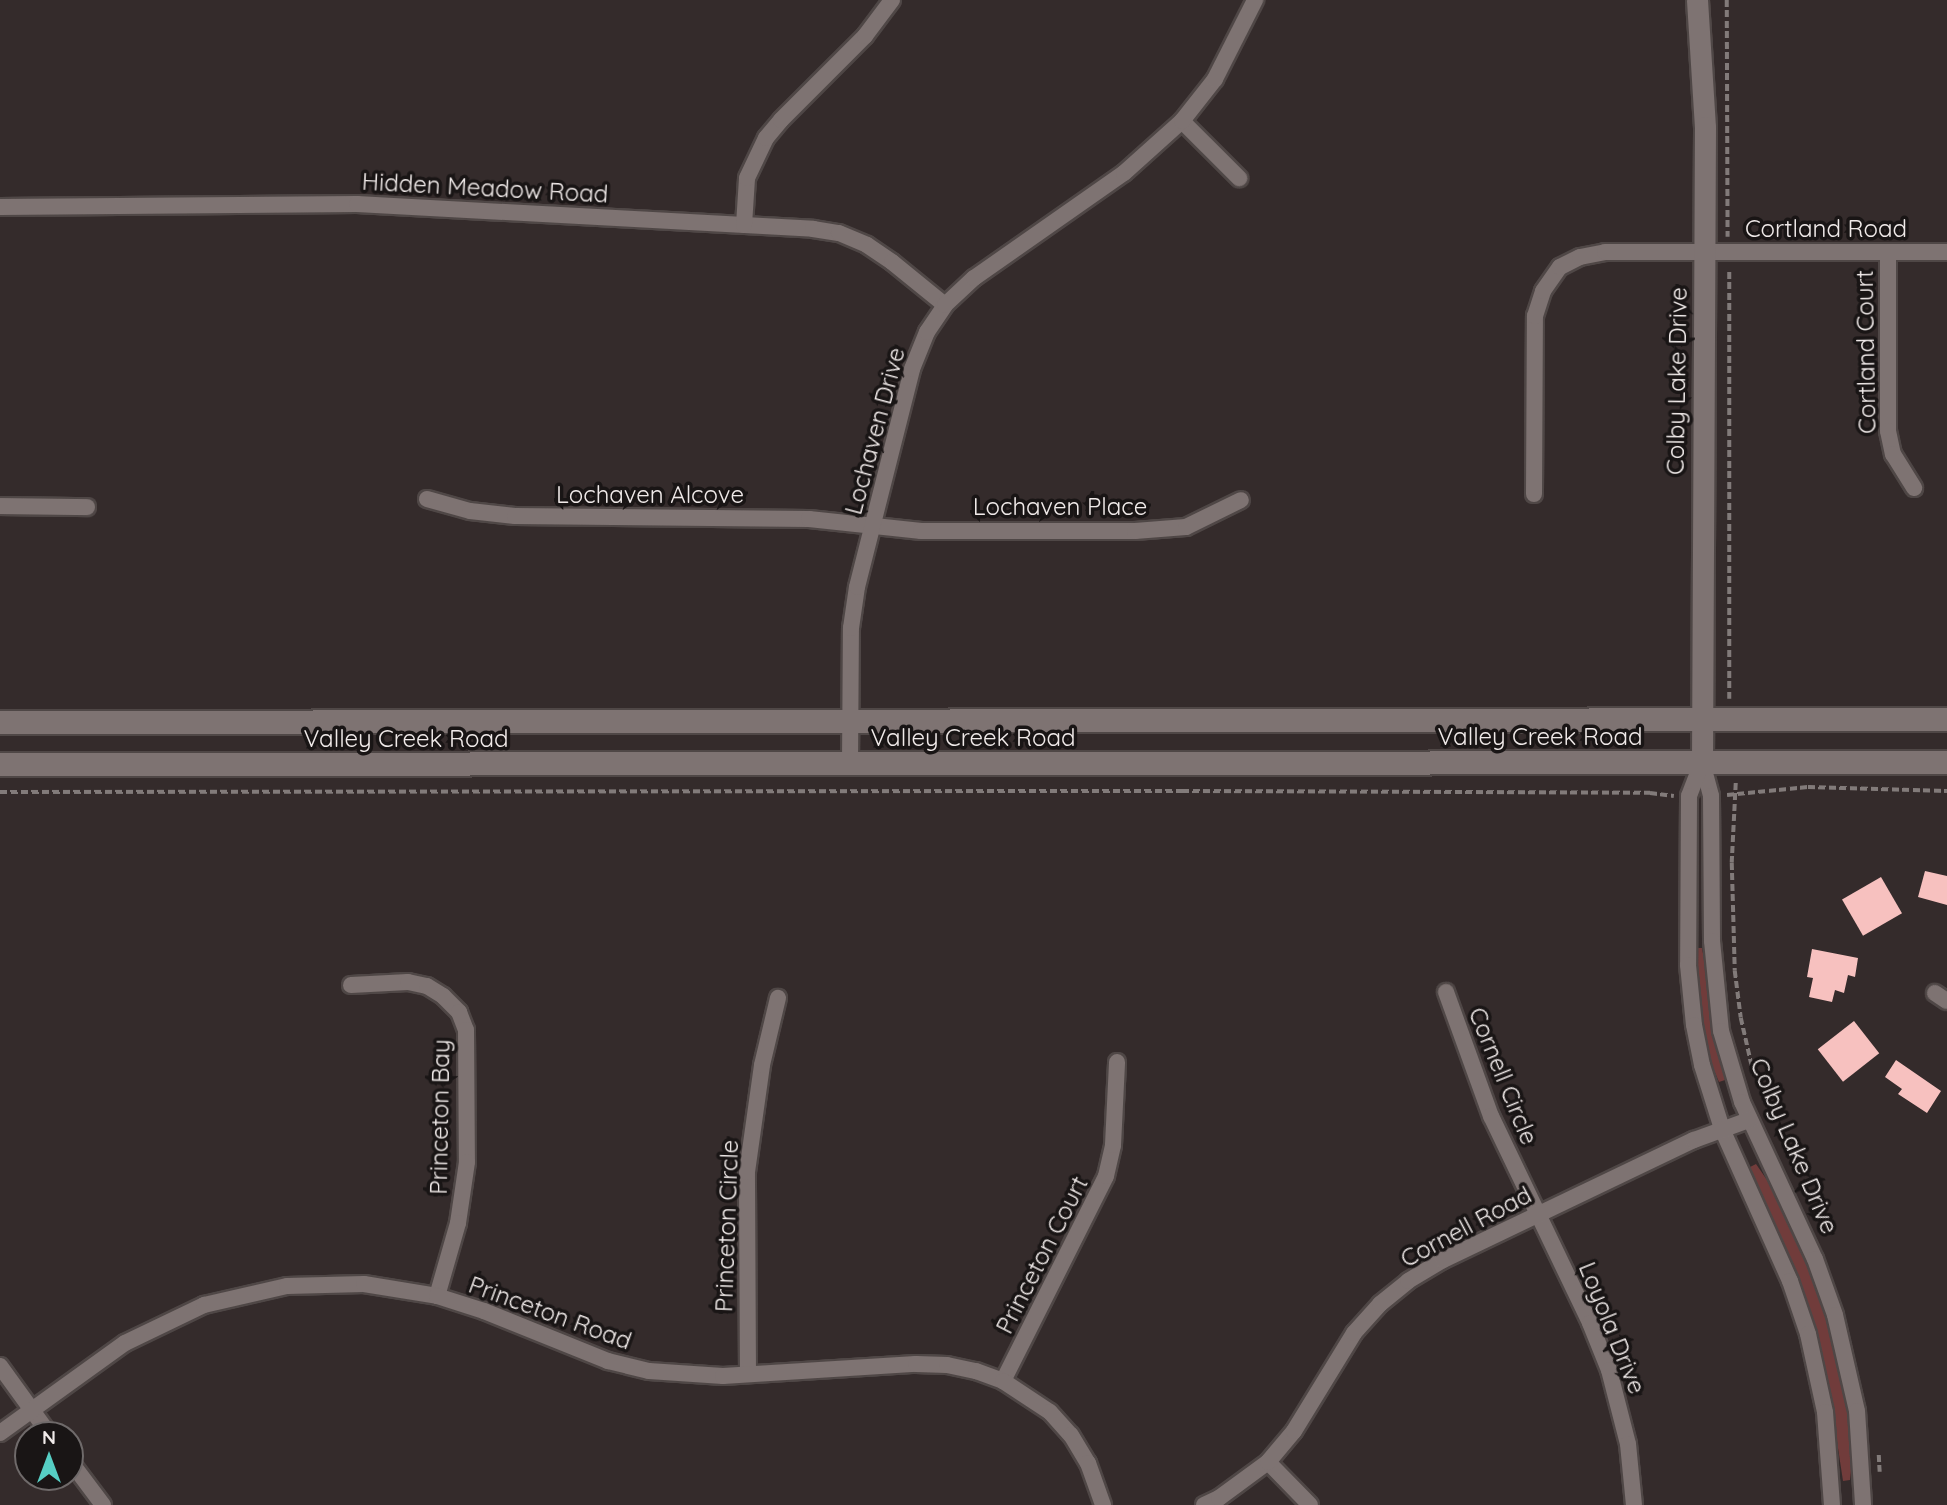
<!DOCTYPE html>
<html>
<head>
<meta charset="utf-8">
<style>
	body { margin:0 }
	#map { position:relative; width:1947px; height:1505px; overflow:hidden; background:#342b2b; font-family:Quicksand,sans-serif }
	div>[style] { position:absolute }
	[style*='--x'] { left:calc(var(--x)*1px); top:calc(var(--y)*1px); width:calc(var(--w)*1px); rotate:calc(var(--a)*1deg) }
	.green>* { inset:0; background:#713c3b }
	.building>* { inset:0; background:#f7c1bf; transform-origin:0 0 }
	.path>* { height:3.5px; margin-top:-1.75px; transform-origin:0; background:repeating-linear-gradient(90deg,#827b7a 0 7px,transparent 0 10.5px) }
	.roads { filter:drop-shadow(2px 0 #4f4746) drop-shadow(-2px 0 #4f4746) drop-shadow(0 2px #4f4746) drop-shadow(0 -2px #4f4746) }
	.minor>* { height:16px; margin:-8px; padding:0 8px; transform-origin:8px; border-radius:8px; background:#7e7372 }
	.tertiary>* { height:21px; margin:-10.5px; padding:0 10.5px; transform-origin:10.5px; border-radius:10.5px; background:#7e7372 }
	.secondary>* { height:23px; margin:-11.5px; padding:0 11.5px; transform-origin:11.5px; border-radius:11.5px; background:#7e7372 }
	span { translate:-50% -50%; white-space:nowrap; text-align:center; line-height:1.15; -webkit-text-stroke:7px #191515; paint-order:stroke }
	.street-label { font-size:24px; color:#f0eae9 }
	.north { position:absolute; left:14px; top:1421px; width:70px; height:70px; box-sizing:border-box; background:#191515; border:2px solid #6f6a6a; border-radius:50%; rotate:0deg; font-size:19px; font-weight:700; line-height:28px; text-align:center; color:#f0eae9 }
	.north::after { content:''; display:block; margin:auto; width:24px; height:32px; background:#56cec4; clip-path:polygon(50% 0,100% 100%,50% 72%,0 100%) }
</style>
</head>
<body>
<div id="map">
	<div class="green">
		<div style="clip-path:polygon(1696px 948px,1702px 948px,1725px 1080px,1719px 1082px,1707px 1054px,1702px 1029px)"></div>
		<div style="clip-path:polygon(1756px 1164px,1776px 1193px,1825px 1309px,1849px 1405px,1853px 1453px,1850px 1480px,1843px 1481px,1828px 1382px,1811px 1318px,1784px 1248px,1758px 1196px,1750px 1167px)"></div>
	</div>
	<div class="building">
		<div style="clip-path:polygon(1925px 871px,1947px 876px,1947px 905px,1918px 897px)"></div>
		<div style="left:1881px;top:877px;width:42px;height:45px;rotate:60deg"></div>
		<div style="clip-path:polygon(1812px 949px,1858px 958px,1855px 977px,1848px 975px,1844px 993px,1835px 990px,1832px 1002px,1809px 997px,1813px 978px,1807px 977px)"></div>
		<div style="left:1854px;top:1021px;width:41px;height:46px;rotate:52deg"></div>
		<div style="clip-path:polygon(1896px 1060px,1941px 1091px,1927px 1113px,1898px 1094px,1902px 1089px,1885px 1077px)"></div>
	</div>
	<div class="path">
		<div style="--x:1727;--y:0;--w:237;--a:89.8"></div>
		<div style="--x:1729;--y:699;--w:430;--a:-90"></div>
		<div style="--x:1736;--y:783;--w:80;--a:92.9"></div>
		<div style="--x:1732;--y:863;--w:108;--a:88.4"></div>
		<div style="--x:1735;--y:971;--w:47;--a:82.7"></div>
		<div style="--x:1741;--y:1018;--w:58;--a:77.2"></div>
		<div style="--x:0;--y:792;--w:1182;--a:-0.05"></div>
		<div style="--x:1182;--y:791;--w:468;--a:0.2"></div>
		<div style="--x:1650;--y:793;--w:24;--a:7"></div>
		<div style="--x:1727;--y:795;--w:81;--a:-5.6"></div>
		<div style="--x:1808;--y:787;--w:139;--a:1.6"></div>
		<div style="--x:1879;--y:1455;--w:17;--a:87"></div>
	</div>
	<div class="roads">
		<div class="minor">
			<div style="--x:1182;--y:121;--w:81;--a:45"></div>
			<div style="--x:0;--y:207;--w:357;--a:-0.5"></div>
			<div style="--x:357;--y:204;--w:457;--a:3.1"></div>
			<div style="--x:813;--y:229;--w:26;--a:9"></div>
			<div style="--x:839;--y:233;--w:30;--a:23"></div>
			<div style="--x:867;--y:245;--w:30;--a:34"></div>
			<div style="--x:892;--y:262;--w:68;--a:39.1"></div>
			<div style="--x:744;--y:225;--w:47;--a:-86.3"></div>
			<div style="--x:747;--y:178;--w:44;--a:-64.6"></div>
			<div style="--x:766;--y:138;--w:23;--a:-50"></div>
			<div style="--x:781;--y:120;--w:119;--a:-45"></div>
			<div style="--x:865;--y:36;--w:45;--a:-53.1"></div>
			<div style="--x:1888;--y:252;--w:179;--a:90"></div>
			<div style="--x:1888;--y:431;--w:24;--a:78"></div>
			<div style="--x:1893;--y:454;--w:40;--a:58"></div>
			<div style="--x:1534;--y:494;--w:178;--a:-89.7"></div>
			<div style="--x:1535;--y:316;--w:26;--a:-72"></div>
			<div style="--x:1543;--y:291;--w:29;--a:-55"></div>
			<div style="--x:1560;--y:267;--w:22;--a:-27"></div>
			<div style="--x:1580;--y:257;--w:25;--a:-11"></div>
			<div style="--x:1605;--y:252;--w:342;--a:0"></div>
			<div style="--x:427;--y:499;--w:45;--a:15.6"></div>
			<div style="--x:470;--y:511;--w:45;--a:6.3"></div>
			<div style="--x:515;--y:516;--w:294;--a:0.6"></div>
			<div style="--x:809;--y:519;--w:113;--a:6.1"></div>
			<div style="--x:921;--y:531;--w:214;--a:0"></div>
			<div style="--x:1135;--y:531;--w:51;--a:-4.5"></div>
			<div style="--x:1186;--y:527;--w:61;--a:-26.1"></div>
			<div style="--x:0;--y:506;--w:87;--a:0.7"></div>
			<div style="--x:1702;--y:762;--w:35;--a:75"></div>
			<div style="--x:1711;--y:796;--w:145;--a:89.6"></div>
			<div style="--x:1712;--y:941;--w:90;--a:84.3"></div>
			<div style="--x:1721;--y:1031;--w:74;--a:73.5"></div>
			<div style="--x:1742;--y:1102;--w:173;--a:65.1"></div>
			<div style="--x:1815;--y:1259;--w:59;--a:70.3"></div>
			<div style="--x:1835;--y:1315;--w:98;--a:77.1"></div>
			<div style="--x:1857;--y:1411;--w:94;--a:86.3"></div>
			<div style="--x:1702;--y:762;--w:36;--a:111"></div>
			<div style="--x:1689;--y:796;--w:169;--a:90.3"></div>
			<div style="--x:1688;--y:965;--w:60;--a:84.3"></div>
			<div style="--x:1694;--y:1025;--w:41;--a:78.7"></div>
			<div style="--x:1702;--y:1065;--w:67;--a:72.6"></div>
			<div style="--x:1722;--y:1129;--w:167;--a:65.9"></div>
			<div style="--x:1790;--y:1281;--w:56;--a:71.2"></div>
			<div style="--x:1808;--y:1334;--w:80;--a:77.7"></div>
			<div style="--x:1825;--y:1412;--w:93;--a:85.7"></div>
			<div style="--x:850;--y:764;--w:136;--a:-89.6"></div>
			<div style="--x:851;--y:628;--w:41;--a:-81.7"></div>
			<div style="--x:857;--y:587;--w:225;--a:-75.8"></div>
			<div style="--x:912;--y:369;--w:40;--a:-68"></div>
			<div style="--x:927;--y:332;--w:32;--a:-56"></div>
			<div style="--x:945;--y:305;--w:40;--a:-43"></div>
			<div style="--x:974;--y:278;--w:183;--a:-35"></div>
			<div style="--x:1124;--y:173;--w:78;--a:-41.9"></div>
			<div style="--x:1182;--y:121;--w:53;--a:-51.8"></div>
			<div style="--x:1215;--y:79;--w:89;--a:-63.1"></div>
			<div style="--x:351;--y:985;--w:57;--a:-3"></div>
			<div style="--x:408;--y:982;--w:19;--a:12"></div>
			<div style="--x:427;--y:986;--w:19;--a:32"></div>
			<div style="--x:443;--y:996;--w:23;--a:45"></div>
			<div style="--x:459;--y:1012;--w:19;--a:69"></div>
			<div style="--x:466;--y:1030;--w:132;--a:89.6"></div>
			<div style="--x:467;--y:1162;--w:62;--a:98.4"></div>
			<div style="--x:458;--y:1223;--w:76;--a:106"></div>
			<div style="--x:1446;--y:992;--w:132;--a:70.1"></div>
			<div style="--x:1491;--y:1116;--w:229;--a:64.4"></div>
			<div style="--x:1590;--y:1323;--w:51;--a:68"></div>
			<div style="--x:1609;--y:1370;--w:76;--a:75.6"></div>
			<div style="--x:1628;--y:1444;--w:61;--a:84.4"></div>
			<div style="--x:1935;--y:993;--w:14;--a:34"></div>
			<div style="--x:0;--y:1366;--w:85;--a:54.1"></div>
			<div style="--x:748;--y:1374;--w:202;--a:-90.3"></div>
			<div style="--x:747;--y:1172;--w:108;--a:-82"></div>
			<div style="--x:762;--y:1065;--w:69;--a:-76.6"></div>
			<div style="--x:1003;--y:1381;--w:229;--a:-63.3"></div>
			<div style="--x:1106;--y:1176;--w:32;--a:-77"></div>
			<div style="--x:1113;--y:1145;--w:83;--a:-87.2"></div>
			<div style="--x:0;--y:1433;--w:154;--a:-35.8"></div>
			<div style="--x:125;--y:1343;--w:88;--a:-25.7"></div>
			<div style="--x:204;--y:1305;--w:85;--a:-12.9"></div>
			<div style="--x:287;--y:1286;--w:77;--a:-1.5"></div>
			<div style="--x:364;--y:1284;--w:74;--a:9.3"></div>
			<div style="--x:437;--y:1296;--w:49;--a:17.7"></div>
			<div style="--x:484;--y:1311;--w:134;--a:22"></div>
			<div style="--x:608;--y:1361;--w:42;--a:13.7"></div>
			<div style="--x:649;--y:1371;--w:74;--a:3.9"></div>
			<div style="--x:723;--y:1376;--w:193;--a:-3.6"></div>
			<div style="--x:916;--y:1364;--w:31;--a:2"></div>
			<div style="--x:947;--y:1365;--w:30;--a:12"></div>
			<div style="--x:976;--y:1371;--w:29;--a:20"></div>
			<div style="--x:1003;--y:1381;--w:56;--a:33.4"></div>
			<div style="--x:1050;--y:1412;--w:31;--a:48"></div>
			<div style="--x:1071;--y:1435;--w:33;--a:59"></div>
			<div style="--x:1088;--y:1463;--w:45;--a:70.3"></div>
			<div style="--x:70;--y:1461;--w:55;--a:53.1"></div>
			<div style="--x:1268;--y:1462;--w:60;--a:45.7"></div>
			<div style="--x:1204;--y:1505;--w:17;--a:-25"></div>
			<div style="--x:1219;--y:1498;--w:61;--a:-36.3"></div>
			<div style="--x:1268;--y:1462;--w:40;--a:-50"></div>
			<div style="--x:1294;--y:1431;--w:115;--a:-58.5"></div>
			<div style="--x:1354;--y:1333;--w:39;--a:-48"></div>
			<div style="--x:1380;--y:1304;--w:36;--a:-39"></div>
			<div style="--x:1408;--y:1281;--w:41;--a:-31"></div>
			<div style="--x:1443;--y:1260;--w:278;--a:-25.6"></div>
			<div style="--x:1694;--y:1140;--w:59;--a:-20"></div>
		</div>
		<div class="tertiary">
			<div style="--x:1697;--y:0;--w:127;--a:86.4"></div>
			<div style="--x:1705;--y:127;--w:635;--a:90.27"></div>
		</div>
		<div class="secondary">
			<div style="--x:0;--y:722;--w:1947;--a:-0.09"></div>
			<div style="--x:0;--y:764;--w:1947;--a:-0.06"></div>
		</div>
	</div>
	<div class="street-label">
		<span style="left:485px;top:188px;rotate:3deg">Hidden Meadow Road</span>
		<span style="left:1826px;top:229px">Cortland Road</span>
		<span style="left:1866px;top:352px;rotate:-91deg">Cortland Court</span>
		<span style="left:1677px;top:381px;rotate:-89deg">Colby Lake Drive</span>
		<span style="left:875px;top:431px;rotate:-75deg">Lochaven Drive</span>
		<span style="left:650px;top:495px">Lochaven Alcove</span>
		<span style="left:1060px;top:507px">Lochaven Place</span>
		<span style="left:1540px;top:737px">Valley Creek Road</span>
		<span style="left:973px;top:738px">Valley Creek Road</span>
		<span style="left:406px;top:739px">Valley Creek Road</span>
		<span style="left:1503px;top:1076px;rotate:68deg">Cornell Circle</span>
		<span style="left:440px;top:1117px;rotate:-89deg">Princeton Bay</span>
		<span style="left:1794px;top:1146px;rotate:67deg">Colby Lake Drive</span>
		<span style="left:727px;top:1226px;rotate:-88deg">Princeton Circle</span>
		<span style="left:1466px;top:1227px;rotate:-28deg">Cornell Road</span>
		<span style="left:1042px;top:1255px;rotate:-63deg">Princeton Court</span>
		<span style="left:550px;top:1313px;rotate:20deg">Princeton Road</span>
		<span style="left:1612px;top:1328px;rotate:68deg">Loyola Drive</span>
	</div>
	<div class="north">N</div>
</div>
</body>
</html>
